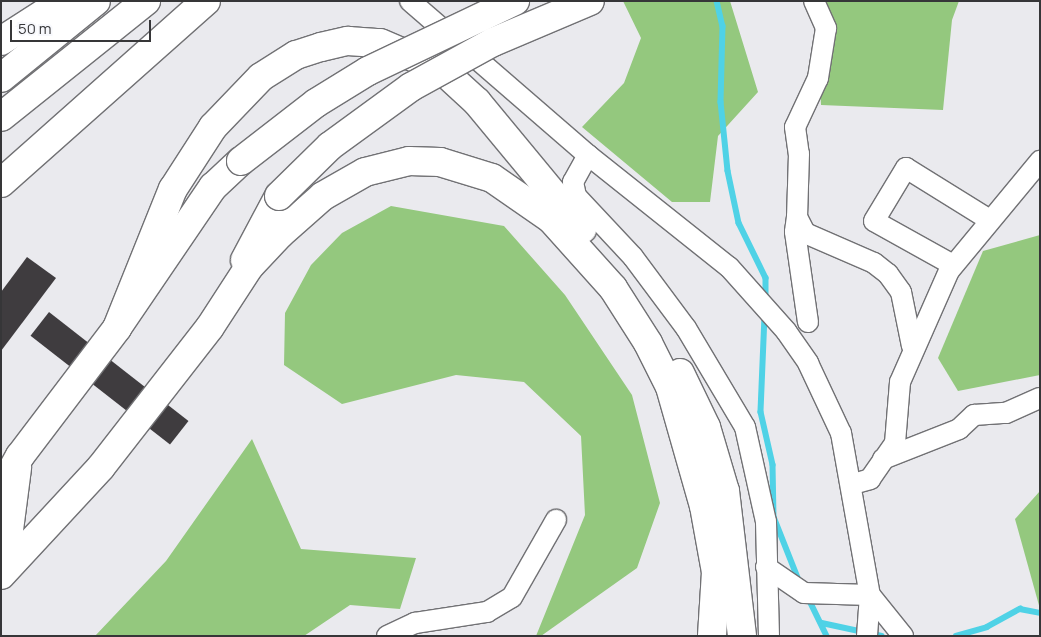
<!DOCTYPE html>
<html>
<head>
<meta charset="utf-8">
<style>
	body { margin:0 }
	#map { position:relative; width:1041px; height:637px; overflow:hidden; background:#eaeaee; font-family:Manrope,sans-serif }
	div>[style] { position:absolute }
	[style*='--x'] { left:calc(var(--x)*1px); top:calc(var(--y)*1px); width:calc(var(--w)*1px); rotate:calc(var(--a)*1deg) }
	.forest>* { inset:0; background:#94c87e }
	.stream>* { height:5.5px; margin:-2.75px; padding:0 2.75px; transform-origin:2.75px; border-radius:2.75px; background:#4fd2e6 }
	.building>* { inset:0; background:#3f3c3f; transform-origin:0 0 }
	.roads { filter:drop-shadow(1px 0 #717174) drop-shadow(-1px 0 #717174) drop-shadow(0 1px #717174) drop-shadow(0 -1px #717174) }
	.minor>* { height:20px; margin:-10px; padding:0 10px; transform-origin:10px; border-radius:10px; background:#fff }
	.highway>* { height:28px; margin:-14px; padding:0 14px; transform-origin:14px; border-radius:14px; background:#fff }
	.bridges { filter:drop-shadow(1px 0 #717174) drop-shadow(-1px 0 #717174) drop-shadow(0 1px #717174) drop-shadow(0 -1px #717174) }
	.highway-bridge>* { height:28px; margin:-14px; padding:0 14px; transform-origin:14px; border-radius:14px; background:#fff }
	span { translate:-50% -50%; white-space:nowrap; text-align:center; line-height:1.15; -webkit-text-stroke:5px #f7f8fc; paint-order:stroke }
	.frame { position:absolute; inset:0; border:2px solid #363638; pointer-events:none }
	.scale { position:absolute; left:10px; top:20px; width:141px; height:22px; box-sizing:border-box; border:2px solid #363638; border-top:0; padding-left:6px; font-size:15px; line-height:18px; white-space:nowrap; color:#363638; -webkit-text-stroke:4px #f7f8fc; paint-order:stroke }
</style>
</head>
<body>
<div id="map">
	<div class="forest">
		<div style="clip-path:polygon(623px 1px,730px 1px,758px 92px,718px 136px,710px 202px,672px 202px,582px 127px,624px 83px,641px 38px)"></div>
		<div style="clip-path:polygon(824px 1px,959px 1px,952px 20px,943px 110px,821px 105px,817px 15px)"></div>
		<div style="clip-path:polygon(391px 206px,504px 226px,565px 295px,632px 395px,660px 503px,637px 568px,541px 636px,536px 636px,585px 515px,581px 436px,524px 382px,456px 375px,342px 404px,284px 365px,285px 313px,311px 265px,342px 233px)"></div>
		<div style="clip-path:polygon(1040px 235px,1040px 375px,958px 391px,938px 358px,983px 251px)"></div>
		<div style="clip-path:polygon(252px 439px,301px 549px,416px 558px,400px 609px,350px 605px,304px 636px,95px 636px,166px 561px)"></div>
		<div style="clip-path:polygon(1040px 491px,1040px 609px,1015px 519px)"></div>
	</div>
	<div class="stream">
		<div style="--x:717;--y:1;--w:26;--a:77"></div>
		<div style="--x:723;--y:26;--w:76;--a:91.5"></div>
		<div style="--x:721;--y:102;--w:69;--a:84.2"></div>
		<div style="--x:728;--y:171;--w:53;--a:78.1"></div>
		<div style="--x:739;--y:223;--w:61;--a:63.9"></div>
		<div style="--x:766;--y:278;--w:21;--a:90"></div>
		<div style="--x:765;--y:316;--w:96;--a:92.4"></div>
		<div style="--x:761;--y:412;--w:54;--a:77.2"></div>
		<div style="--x:773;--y:465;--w:52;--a:88.9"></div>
		<div style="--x:774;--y:517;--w:68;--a:68.4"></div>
		<div style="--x:808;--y:597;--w:43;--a:64"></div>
		<div style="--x:822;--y:623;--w:61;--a:12.2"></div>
		<div style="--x:956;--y:636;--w:32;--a:-16"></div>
		<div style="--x:987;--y:627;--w:38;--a:-29"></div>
		<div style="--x:1020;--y:609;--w:20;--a:11"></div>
	</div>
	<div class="building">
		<div style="clip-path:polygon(27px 257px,56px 278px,1px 351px,1px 292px)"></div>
		<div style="left:49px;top:312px;width:177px;height:30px;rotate:38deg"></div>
	</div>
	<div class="roads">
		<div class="minor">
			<div style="--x:410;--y:1;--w:235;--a:40.9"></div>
			<div style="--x:588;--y:155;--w:180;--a:38.5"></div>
			<div style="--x:729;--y:267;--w:86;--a:48.3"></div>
			<div style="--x:786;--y:331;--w:39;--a:55"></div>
			<div style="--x:808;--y:363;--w:77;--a:64.8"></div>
			<div style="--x:841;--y:433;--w:165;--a:79.9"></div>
			<div style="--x:870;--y:595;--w:53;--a:51.2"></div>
			<div style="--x:814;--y:1;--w:30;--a:66"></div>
			<div style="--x:826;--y:28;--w:51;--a:99.1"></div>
			<div style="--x:818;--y:78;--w:54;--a:115.1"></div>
			<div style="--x:795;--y:127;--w:27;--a:82"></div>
			<div style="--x:799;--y:154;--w:63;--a:91.8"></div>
			<div style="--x:797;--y:217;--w:18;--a:63"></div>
			<div style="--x:805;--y:233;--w:75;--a:23.5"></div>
			<div style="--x:874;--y:263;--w:18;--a:38"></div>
			<div style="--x:888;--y:274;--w:22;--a:54"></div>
			<div style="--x:901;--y:292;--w:55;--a:78.5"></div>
			<div style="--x:588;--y:155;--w:31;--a:119"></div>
			<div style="--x:573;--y:182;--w:14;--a:78"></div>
			<div style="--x:576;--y:196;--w:83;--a:46.9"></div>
			<div style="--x:633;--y:257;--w:89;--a:53.3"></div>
			<div style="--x:686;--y:328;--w:115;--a:59.2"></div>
			<div style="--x:745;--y:427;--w:97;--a:77.5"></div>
			<div style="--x:766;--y:522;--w:114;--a:88.5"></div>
			<div style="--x:797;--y:217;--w:15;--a:98"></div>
			<div style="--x:795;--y:232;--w:91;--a:81.8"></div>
			<div style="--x:953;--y:265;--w:90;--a:-150.9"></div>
			<div style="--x:874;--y:221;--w:62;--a:-58.9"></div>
			<div style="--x:906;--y:168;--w:99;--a:31.8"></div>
			<div style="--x:883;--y:459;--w:82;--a:-21.5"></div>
			<div style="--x:959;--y:429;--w:21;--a:-43"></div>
			<div style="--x:974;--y:415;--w:32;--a:-4"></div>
			<div style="--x:1006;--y:413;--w:37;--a:-24"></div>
			<div style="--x:853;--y:484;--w:18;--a:-16"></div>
			<div style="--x:870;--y:479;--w:44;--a:-55.2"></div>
			<div style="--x:895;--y:443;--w:61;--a:-85.3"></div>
			<div style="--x:900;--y:382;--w:121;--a:-66.2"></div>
			<div style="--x:949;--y:271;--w:143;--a:-50.4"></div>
			<div style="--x:766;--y:567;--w:46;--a:34.4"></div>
			<div style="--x:804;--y:593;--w:66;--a:1.7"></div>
			<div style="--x:870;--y:595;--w:41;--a:94.2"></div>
			<div style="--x:387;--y:636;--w:31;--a:-25"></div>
			<div style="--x:415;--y:623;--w:73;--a:-8.7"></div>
			<div style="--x:487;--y:612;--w:29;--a:-31"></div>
			<div style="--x:512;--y:597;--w:89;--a:-60.3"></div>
		</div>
		<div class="highway">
			<div style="--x:1;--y:41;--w:74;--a:-32.8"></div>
			<div style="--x:1;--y:78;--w:122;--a:-39"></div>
			<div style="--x:1;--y:117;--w:186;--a:-38.7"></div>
			<div style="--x:1;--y:183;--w:274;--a:-41.6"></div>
			<div style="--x:245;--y:260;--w:72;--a:-62"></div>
			<div style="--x:117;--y:328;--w:150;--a:-68.1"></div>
			<div style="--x:173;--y:189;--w:74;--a:-57.2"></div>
			<div style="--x:213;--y:127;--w:69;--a:-46.2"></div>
			<div style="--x:261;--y:77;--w:41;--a:-32.2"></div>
			<div style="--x:296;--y:55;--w:26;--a:-18"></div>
			<div style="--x:321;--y:47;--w:28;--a:-13"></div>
			<div style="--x:348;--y:41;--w:32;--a:4"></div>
			<div style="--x:380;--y:43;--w:66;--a:23.1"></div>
			<div style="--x:441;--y:69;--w:49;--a:42.5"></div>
			<div style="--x:477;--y:102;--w:165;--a:50.4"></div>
			<div style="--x:680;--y:373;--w:60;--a:64.3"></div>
			<div style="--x:706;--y:427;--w:67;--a:73.5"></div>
			<div style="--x:725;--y:491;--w:146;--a:83.3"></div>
			<div style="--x:1;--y:490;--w:39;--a:-61"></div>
			<div style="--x:20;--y:456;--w:161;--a:-52.8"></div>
			<div style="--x:117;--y:328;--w:171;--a:-55.8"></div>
			<div style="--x:213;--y:187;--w:38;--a:-43"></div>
			<div style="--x:1;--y:544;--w:16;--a:-60"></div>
			<div style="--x:9;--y:530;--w:63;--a:-82.6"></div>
			<div style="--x:1;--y:575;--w:147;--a:-47.2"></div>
			<div style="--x:101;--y:467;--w:177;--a:-52.1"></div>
			<div style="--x:210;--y:327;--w:72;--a:-57"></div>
			<div style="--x:249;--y:267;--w:45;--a:-46.8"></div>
			<div style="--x:280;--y:234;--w:57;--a:-41.5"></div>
			<div style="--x:323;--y:196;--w:48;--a:-29.7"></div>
			<div style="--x:365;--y:172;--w:45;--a:-14"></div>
			<div style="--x:409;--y:161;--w:31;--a:2"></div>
			<div style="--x:440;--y:162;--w:54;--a:17.1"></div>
			<div style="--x:492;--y:178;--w:72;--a:34.8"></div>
			<div style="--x:551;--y:219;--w:93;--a:48.1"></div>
			<div style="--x:613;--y:288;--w:65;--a:57.5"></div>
			<div style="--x:648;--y:343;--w:49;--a:63.4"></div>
			<div style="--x:670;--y:387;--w:124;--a:74.1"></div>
			<div style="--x:704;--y:506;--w:67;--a:79.7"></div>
			<div style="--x:716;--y:572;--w:64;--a:93.6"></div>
		</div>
	</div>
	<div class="bridges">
		<div class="highway-bridge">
			<div style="--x:241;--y:161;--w:95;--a:-37.7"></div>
			<div style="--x:316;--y:103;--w:61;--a:-31.6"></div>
			<div style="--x:368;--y:71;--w:163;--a:-25.5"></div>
			<div style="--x:279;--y:196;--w:71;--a:-44.4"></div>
			<div style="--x:330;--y:146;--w:100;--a:-36.1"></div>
			<div style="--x:411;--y:87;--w:94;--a:-28.8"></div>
			<div style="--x:493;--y:42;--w:105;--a:-22.9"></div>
		</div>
	</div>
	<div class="frame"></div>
	<div class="scale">50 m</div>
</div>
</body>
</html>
